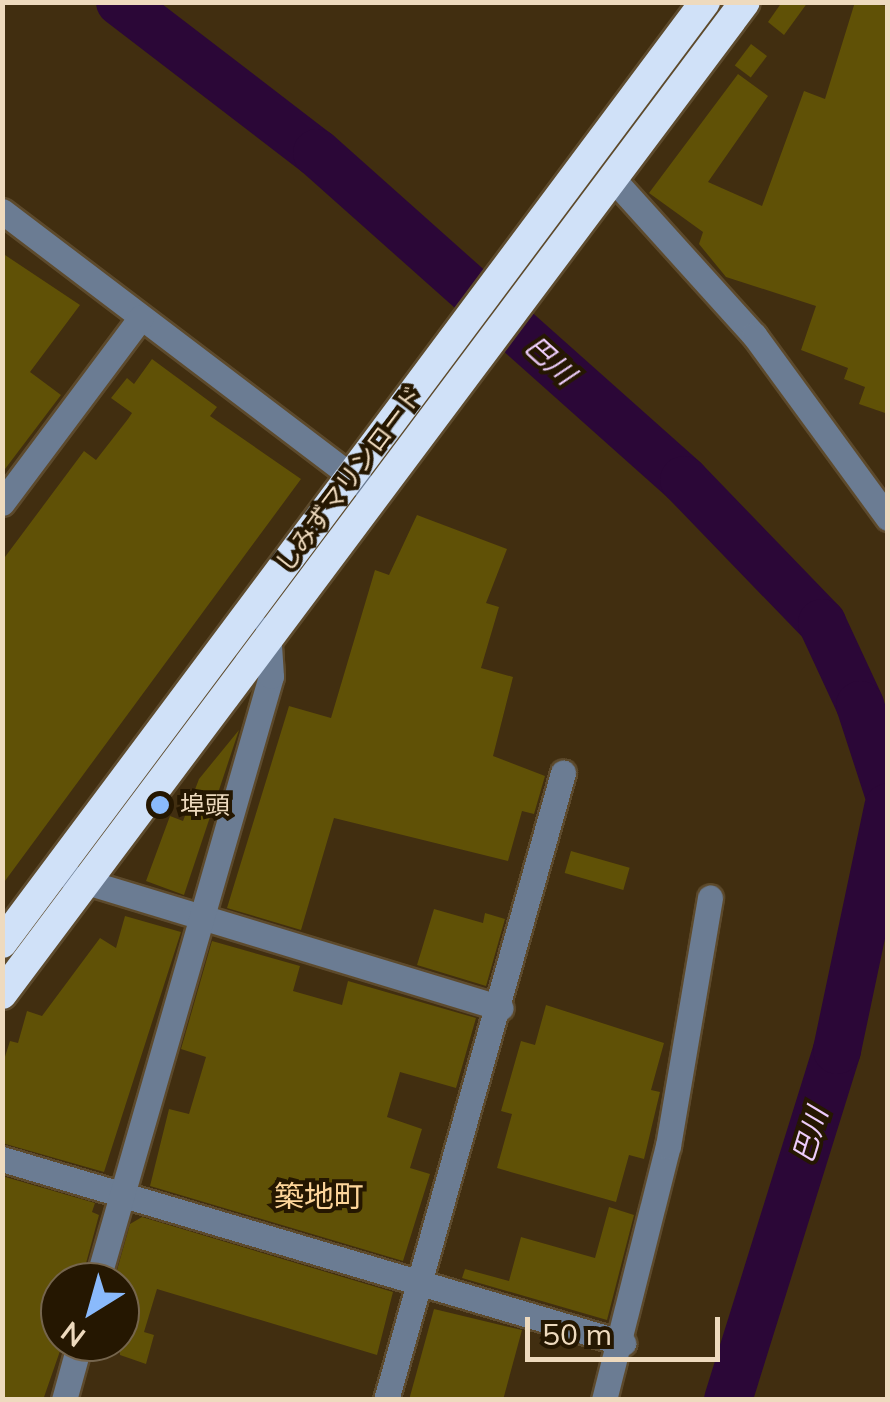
<!DOCTYPE html>
<html>
<head>
<meta charset="utf-8">
<style>
	body { margin:0 }
	#map { position:relative; width:890px; height:1402px; overflow:hidden; background:#412e10; font-family:Mulish,"Noto Sans JP",sans-serif }
	div>[style] { position:absolute }
	[style*='--x'] { left:calc(var(--x)*1px); top:calc(var(--y)*1px); width:calc(var(--w)*1px); rotate:calc(var(--a)*1deg) }
	.river>* { height:48px; margin:-24px; padding:0 24px; transform-origin:24px; border-radius:24px; background:#2b0737 }
	.building>* { inset:0; background:#605106; transform-origin:0 0 }
	.roads { filter:drop-shadow(2px 0 #5d4a2c) drop-shadow(-2px 0 #5d4a2c) drop-shadow(0 2px #5d4a2c) drop-shadow(0 -2px #5d4a2c) }
	.minor>* { height:25px; margin:-12.5px; padding:0 12.5px; transform-origin:12.5px; border-radius:12.5px; background:#6b7c93 }
	.highway>* { height:30px; margin:-15px; padding:0 15px; transform-origin:15px; border-radius:15px; background:#d0e1f8 }
	.dots>* { width:28px; height:28px; translate:-50% -50%; box-sizing:border-box; border:5px solid #251701; border-radius:50% }
	span { translate:-50% -50%; white-space:nowrap; text-align:center; line-height:1.15; -webkit-text-stroke:8px #251701; paint-order:stroke }
	.street-label { font-size:25px; color:#eedabe }
	.poi-label { font-size:25px; color:#eedabe }
	.left { translate:0 -50%; text-align:left }
	.water-label { font-size:28px; color:#edccfa; font-style:italic }
	.quarter-label { font-size:30px; color:#fdd59a }
	.frame { position:absolute; inset:0; border:5px solid #eedabe; pointer-events:none }
	.north { position:absolute; left:40px; top:1262px; width:100px; height:100px; box-sizing:border-box; background:#251701; border:2px solid #75654d; border-radius:50%; rotate:217deg; font-size:28px; font-weight:700; line-height:40px; text-align:center; color:#eedabe }
	.north::after { content:''; display:block; margin:auto; width:35px; height:45px; background:#8abafc; clip-path:polygon(50% 0,100% 100%,50% 72%,0 100%) }
	.scale { position:absolute; left:525px; top:1317px; width:195px; height:45px; box-sizing:border-box; border:5px solid #eedabe; border-top:0; padding-left:12px; font-size:30px; line-height:35px; white-space:nowrap; color:#eedabe; -webkit-text-stroke:8px #251701; paint-order:stroke }
</style>
</head>
<body>
<div id="map">
	<div class="river">
		<div style="--x:120;--y:2;--w:248;--a:37.5"></div>
		<div style="--x:317;--y:153;--w:492;--a:41.7"></div>
		<div style="--x:684;--y:480;--w:199;--a:46"></div>
		<div style="--x:822;--y:623;--w:90;--a:65.1"></div>
		<div style="--x:860;--y:705;--w:90;--a:72"></div>
		<div style="--x:728;--y:1400;--w:367;--a:-72.7"></div>
		<div style="--x:837;--y:1050;--w:248;--a:-78.1"></div>
	</div>
	<div class="building">
		<div style="clip-path:polygon(782px 2px,808px 2px,784px 35px,768px 22px)"></div>
		<div style="clip-path:polygon(855px 2px,888px 6px,888px 414px,859px 404px,865px 387px,844px 379px,848px 368px,801px 350px,816px 306px,726px 277px,699px 244px,703px 232px,649px 193px,738px 74px,768px 96px,708px 182px,762px 206px,804px 91px,825px 99px)"></div>
		<div style="left:751px;top:44px;width:20px;height:27px;rotate:37deg"></div>
		<div style="clip-path:polygon(2px 253px,80px 305px,30px 372px,61px 395px,2px 473px)"></div>
		<div style="clip-path:polygon(152px 359px,217px 407px,210px 416px,301px 479px,2px 885px,2px 561px,84px 451px,96px 460px,128px 419px,132px 413px,111px 398px,127px 378px,134px 384px)"></div>
		<div style="clip-path:polygon(417px 515px,507px 549px,486px 603px,499px 607px,481px 668px,513px 677px,493px 756px,545px 776px,534px 814px,522px 811px,508px 861px,334px 818px,301px 930px,227px 908px,289px 706px,331px 718px,375px 570px,389px 575px)"></div>
		<div style="clip-path:polygon(239px 730px,184px 895px,146px 881px,170px 816px,183px 821px,199px 779px)"></div>
		<div style="left:571px;top:851px;width:61px;height:23px;rotate:16deg"></div>
		<div style="clip-path:polygon(434px 909px,483px 923px,485px 913px,505px 919px,486px 986px,417px 965px)"></div>
		<div style="clip-path:polygon(125px 916px,181px 932px,104px 1172px,2px 1143px,2px 1066px,10px 1041px,18px 1043px,27px 1011px,42px 1016px,100px 938px,116px 948px)"></div>
		<div style="clip-path:polygon(212px 941px,300px 966px,293px 991px,342px 1005px,348px 981px,476px 1018px,456px 1088px,400px 1072px,387px 1117px,422px 1129px,410px 1168px,430px 1174px,403px 1261px,150px 1186px,169px 1109px,189px 1114px,206px 1057px,181px 1049px)"></div>
		<div style="clip-path:polygon(546px 1005px,664px 1043px,651px 1090px,660px 1092px,644px 1159px,629px 1155px,616px 1202px,497px 1168px,512px 1114px,501px 1111px,521px 1041px,535px 1045px)"></div>
		<div style="clip-path:polygon(2px 1176px,95px 1203px,92px 1212px,99px 1215px,81px 1282px,60px 1282px,60px 1351px,43px 1400px,2px 1400px)"></div>
		<div style="clip-path:polygon(609px 1207px,634px 1215px,607px 1320px,462px 1278px,465px 1269px,509px 1281px,521px 1237px,595px 1258px)"></div>
		<div style="clip-path:polygon(142px 1217px,393px 1292px,377px 1355px,157px 1289px,144px 1332px,154px 1335px,146px 1364px,120px 1355px,115px 1277px,130px 1224px)"></div>
		<div style="clip-path:polygon(434px 1309px,522px 1330px,503px 1400px,409px 1400px)"></div>
	</div>
	<div class="roads">
		<div class="minor">
			<div style="--x:612;--y:178;--w:212;--a:47.9"></div>
			<div style="--x:754;--y:335;--w:227;--a:53.8"></div>
			<div style="--x:2;--y:211;--w:456;--a:37.2"></div>
			<div style="--x:2;--y:503;--w:232;--a:-53.2"></div>
			<div style="--x:70;--y:877;--w:450;--a:16.9"></div>
			<div style="--x:2;--y:1159;--w:648;--a:16.5"></div>
			<div style="--x:97;--y:1282;--w:630;--a:-73.98"></div>
			<div style="--x:271;--y:676;--w:47;--a:-93.7"></div>
			<div style="--x:64;--y:1400;--w:60;--a:-74.6"></div>
			<div style="--x:386;--y:1400;--w:652;--a:-74.24"></div>
			<div style="--x:604;--y:1400;--w:262;--a:-75.9"></div>
			<div style="--x:668;--y:1146;--w:252;--a:-80.4"></div>
		</div>
		<div class="highway">
			<div style="--x:2;--y:943;--w:1175;--a:-53.24"></div>
			<div style="--x:2;--y:994;--w:1239;--a:-53.17"></div>
		</div>
	</div>
	<div class="dots">
		<div style="left:160px;top:805px;background:#8abafc"></div>
	</div>
	<div class="street-label">
		<span style="left:349px;top:479px;rotate:-53deg">しみずマリンロード</span>
	</div>
	<div class="poi-label">
		<span class="left" style="left:180px;top:805px">埠頭</span>
	</div>
	<div class="water-label">
		<span style="left:550px;top:360px;rotate:42deg">巴川</span>
		<span style="left:810px;top:1135px;rotate:-73deg">巴川</span>
	</div>
	<div class="quarter-label">
		<span style="left:319px;top:1196px">築地町</span>
	</div>
	<div class="frame"></div>
	<div class="north">N</div>
	<div class="scale">50 m</div>
</div>
</body>
</html>
